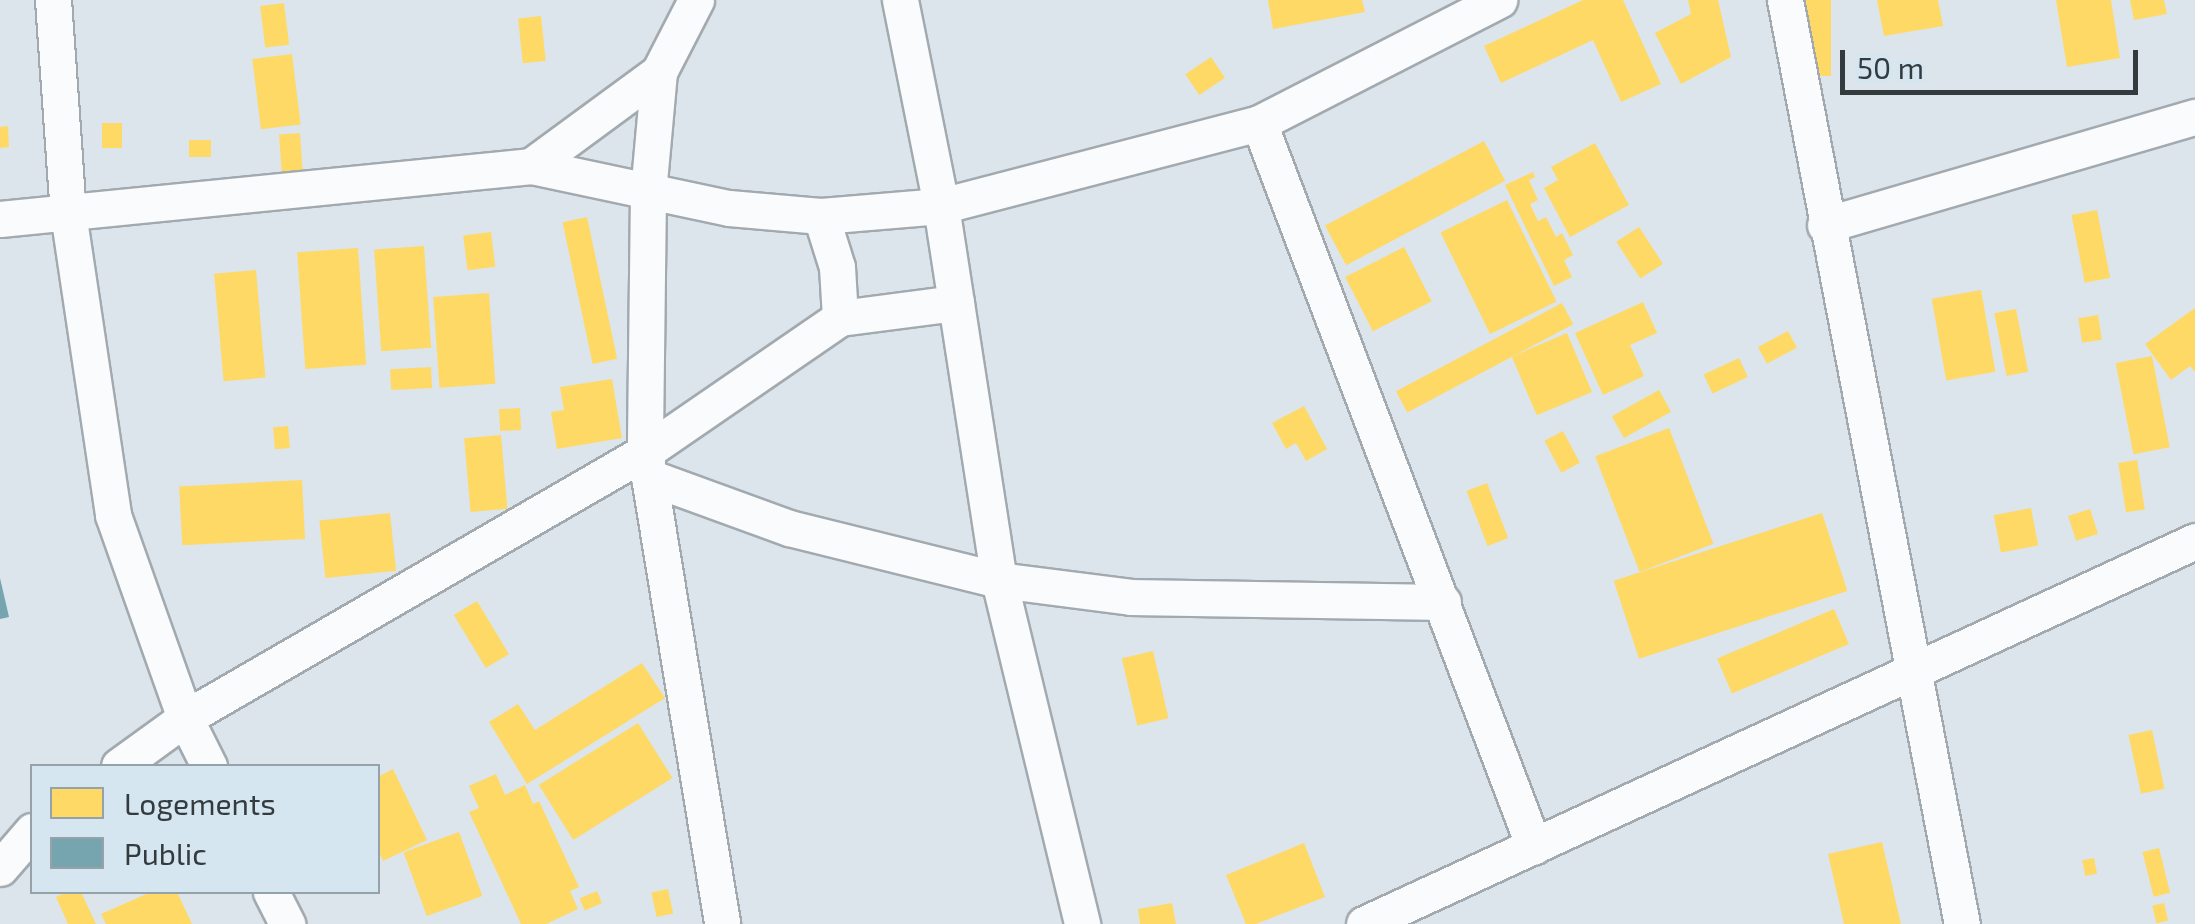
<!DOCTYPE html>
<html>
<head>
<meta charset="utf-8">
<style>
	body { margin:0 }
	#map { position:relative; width:2195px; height:924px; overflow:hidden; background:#dbe5eb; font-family:"Exo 2",sans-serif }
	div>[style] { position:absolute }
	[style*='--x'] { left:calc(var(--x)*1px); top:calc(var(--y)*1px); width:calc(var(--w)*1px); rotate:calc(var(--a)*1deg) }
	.homes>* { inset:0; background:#ffd966; transform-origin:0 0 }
	.public>* { inset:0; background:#76a5af }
	.roads { filter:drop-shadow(2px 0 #a2aaaf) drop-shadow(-2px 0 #a2aaaf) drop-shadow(0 2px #a2aaaf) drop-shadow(0 -2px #a2aaaf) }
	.minor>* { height:35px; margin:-17.5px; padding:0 17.5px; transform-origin:17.5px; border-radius:17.5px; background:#fafbfc }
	span { translate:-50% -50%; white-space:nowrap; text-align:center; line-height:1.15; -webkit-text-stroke:10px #d5e6f1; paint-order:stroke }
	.legend { position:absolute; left:30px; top:764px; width:350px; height:130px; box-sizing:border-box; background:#d5e6f1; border:2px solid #95a2aa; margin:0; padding:12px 18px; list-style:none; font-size:30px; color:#343b3f }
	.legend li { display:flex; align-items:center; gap:20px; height:50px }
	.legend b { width:50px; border:2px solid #95a2aa }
	.scale { position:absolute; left:1840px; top:50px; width:298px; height:45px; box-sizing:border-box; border:5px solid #343b3f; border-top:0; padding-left:12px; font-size:30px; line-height:35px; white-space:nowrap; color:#343b3f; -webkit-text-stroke:8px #d5e6f1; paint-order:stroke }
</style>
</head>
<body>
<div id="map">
	<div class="homes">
		<div style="clip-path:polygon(1268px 0,1362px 0,1365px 12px,1273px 29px)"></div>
		<div style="clip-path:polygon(1583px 0,1623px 0,1661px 84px,1621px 102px,1593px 40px,1501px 83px,1484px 46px)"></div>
		<div style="clip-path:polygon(1688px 0,1718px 0,1731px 57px,1681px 84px,1655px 33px,1691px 14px)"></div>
		<div style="left:1806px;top:0;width:25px;height:76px"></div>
		<div style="clip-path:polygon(1877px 0,1938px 0,1943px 26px,1884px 36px)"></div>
		<div style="clip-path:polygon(2056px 0,2111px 0,2120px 58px,2067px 67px)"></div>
		<div style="clip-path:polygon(2130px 0,2164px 0,2167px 14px,2134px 20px)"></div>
		<div style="left:284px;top:3px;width:42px;height:24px;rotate:83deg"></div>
		<div style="left:541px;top:16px;width:45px;height:23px;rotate:84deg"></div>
		<div style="left:292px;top:54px;width:71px;height:40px;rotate:83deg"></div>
		<div style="left:1211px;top:57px;width:25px;height:31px;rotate:56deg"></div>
		<div style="left:102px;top:123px;width:20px;height:25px"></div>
		<div style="clip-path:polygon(8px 126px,9px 147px,0 148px,0 127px)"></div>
		<div style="left:300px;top:133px;width:42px;height:21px;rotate:86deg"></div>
		<div style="left:211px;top:140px;width:17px;height:22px;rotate:90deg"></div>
		<div style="left:1484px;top:141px;width:45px;height:180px;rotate:62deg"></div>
		<div style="clip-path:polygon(1595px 143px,1629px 205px,1570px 237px,1544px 188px,1558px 180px,1551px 167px)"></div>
		<div style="clip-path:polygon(1533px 172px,1535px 177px,1529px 180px,1538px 200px,1530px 204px,1538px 221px,1546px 217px,1556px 237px,1562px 233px,1573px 255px,1564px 260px,1572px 277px,1554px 286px,1505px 185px)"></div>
		<div style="left:1507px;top:200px;width:113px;height:74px;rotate:64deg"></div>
		<div style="left:2097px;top:210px;width:69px;height:26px;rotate:79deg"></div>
		<div style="left:587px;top:217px;width:145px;height:25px;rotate:78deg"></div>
		<div style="left:1639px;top:227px;width:44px;height:27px;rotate:57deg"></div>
		<div style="left:491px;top:232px;width:35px;height:28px;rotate:83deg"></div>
		<div style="left:424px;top:246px;width:102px;height:50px;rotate:86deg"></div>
		<div style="left:1404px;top:247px;width:61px;height:66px;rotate:63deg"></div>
		<div style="left:358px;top:248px;width:117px;height:61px;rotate:86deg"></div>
		<div style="left:256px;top:270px;width:108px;height:42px;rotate:85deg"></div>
		<div style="left:1981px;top:290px;width:83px;height:50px;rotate:80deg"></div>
		<div style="left:489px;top:293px;width:91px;height:56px;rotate:86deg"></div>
		<div style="clip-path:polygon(1643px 302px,1657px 333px,1630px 345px,1644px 376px,1603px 395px,1575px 333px)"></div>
		<div style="left:1562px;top:303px;width:24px;height:188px;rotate:62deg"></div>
		<div style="clip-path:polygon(2195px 308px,2195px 372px,2190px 366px,2171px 380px,2145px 344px)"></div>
		<div style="left:2016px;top:309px;width:64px;height:22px;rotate:79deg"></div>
		<div style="left:2098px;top:315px;width:25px;height:20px;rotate:81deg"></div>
		<div style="left:1788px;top:331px;width:19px;height:34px;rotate:62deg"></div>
		<div style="left:1567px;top:333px;width:64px;height:60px;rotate:67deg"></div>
		<div style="left:2152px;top:356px;width:93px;height:37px;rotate:79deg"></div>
		<div style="left:1739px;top:358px;width:21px;height:39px;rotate:65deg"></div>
		<div style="left:431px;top:367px;width:21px;height:41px;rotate:87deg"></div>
		<div style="clip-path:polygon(612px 379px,622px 438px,557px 449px,551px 412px,564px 410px,560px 387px)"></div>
		<div style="left:1659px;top:390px;width:25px;height:54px;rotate:61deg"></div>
		<div style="clip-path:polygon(1304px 406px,1327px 449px,1306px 461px,1296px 443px,1286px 449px,1272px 423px)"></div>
		<div style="left:520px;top:408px;width:22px;height:21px;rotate:87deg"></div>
		<div style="left:288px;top:426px;width:22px;height:15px;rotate:85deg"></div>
		<div style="left:1669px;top:428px;width:124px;height:79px;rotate:69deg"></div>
		<div style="left:1563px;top:431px;width:36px;height:21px;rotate:62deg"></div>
		<div style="left:501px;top:435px;width:74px;height:37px;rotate:85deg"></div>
		<div style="left:2137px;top:460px;width:50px;height:19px;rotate:81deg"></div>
		<div style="left:302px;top:480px;width:59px;height:123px;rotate:87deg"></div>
		<div style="left:1487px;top:483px;width:59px;height:22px;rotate:69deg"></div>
		<div style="left:2031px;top:508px;width:38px;height:38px;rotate:79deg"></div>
		<div style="left:2090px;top:509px;width:26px;height:23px;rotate:72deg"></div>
		<div style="left:390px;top:513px;width:58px;height:71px;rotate:84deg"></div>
		<div style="left:1822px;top:513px;width:82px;height:219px;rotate:72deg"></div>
		<div style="left:477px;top:601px;width:62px;height:27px;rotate:59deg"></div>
		<div style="left:1834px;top:609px;width:38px;height:127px;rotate:67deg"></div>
		<div style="left:1153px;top:651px;width:69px;height:32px;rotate:77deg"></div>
		<div style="clip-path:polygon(642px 663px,665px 698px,527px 784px,489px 722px,518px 704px,535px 730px)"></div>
		<div style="left:638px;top:723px;width:65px;height:117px;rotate:58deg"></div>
		<div style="left:2152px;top:730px;width:60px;height:24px;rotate:78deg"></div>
		<div style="clip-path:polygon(393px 769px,427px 840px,383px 861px,378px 849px,378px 777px)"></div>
		<div style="clip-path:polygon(496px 774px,505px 795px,525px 785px,533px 804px,539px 801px,579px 887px,570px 891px,578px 909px,546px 924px,521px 924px,469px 812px,479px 808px,469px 786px)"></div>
		<div style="left:459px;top:832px;width:68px;height:59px;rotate:70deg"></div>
		<div style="clip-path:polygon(1882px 842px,1901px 924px,1844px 924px,1828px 854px)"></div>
		<div style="clip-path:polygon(1304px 843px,1325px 897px,1256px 924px,1246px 924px,1226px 875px)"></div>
		<div style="left:2159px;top:848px;width:46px;height:17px;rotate:76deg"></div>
		<div style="left:2094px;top:858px;width:16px;height:12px;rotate:79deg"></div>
		<div style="left:668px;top:889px;width:25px;height:17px;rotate:78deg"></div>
		<div style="left:597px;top:891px;width:13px;height:19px;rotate:67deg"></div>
		<div style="clip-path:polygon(67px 892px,81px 892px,96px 924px,68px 924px,56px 897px)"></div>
		<div style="clip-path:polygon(151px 892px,177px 892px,192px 924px,106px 924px,101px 914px)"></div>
		<div style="clip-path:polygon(1172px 903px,1176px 924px,1140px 924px,1138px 909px)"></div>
		<div style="left:2164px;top:903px;width:18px;height:12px;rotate:77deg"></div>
	</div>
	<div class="public">
		<div style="clip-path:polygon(0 578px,9px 617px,0 619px)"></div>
	</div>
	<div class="roads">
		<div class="minor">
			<div style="--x:53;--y:0;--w:214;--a:86"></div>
			<div style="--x:68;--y:213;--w:305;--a:81.5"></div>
			<div style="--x:113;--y:515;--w:215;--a:70.5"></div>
			<div style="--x:185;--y:718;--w:54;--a:63.4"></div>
			<div style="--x:900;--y:0;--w:210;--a:78.7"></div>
			<div style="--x:941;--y:206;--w:378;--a:81.2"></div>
			<div style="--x:999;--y:580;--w:354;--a:76.4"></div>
			<div style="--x:1785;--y:0;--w:941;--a:79.16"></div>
			<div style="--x:659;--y:72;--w:121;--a:95.2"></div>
			<div style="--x:648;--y:193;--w:259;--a:90.7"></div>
			<div style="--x:645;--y:452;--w:478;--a:80.7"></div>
			<div style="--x:1259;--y:123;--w:774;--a:69.2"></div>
			<div style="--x:531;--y:166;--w:159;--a:-36.3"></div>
			<div style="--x:659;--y:72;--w:81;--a:-62.8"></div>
			<div style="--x:821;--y:216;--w:53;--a:72.6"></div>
			<div style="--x:837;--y:267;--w:51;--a:86.6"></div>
			<div style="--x:0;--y:219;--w:534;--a:-5.7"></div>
			<div style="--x:531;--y:166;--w:202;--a:12"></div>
			<div style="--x:729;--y:208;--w:92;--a:5"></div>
			<div style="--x:821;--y:216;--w:120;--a:-4.8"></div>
			<div style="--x:941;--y:206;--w:329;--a:-14.6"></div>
			<div style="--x:1259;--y:123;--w:270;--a:-27.1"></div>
			<div style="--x:1825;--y:225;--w:385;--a:-16.3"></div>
			<div style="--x:649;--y:477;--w:149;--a:20"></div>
			<div style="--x:789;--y:528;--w:216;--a:13.9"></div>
			<div style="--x:999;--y:580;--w:133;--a:7.3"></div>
			<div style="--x:1131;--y:597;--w:312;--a:0.9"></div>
			<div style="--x:119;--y:766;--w:82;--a:-36"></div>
			<div style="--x:185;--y:718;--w:531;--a:-30.04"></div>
			<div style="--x:645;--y:452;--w:237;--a:-34.5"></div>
			<div style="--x:840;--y:318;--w:117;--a:-7.4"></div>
			<div style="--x:0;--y:868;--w:49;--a:-49.1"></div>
			<div style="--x:271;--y:892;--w:36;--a:63"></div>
			<div style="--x:1364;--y:924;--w:915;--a:-24.74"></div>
		</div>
	</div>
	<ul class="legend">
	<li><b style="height:28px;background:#ffd966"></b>Logements</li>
	<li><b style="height:28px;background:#76a5af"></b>Public</li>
	</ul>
	<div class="scale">50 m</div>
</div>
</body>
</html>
